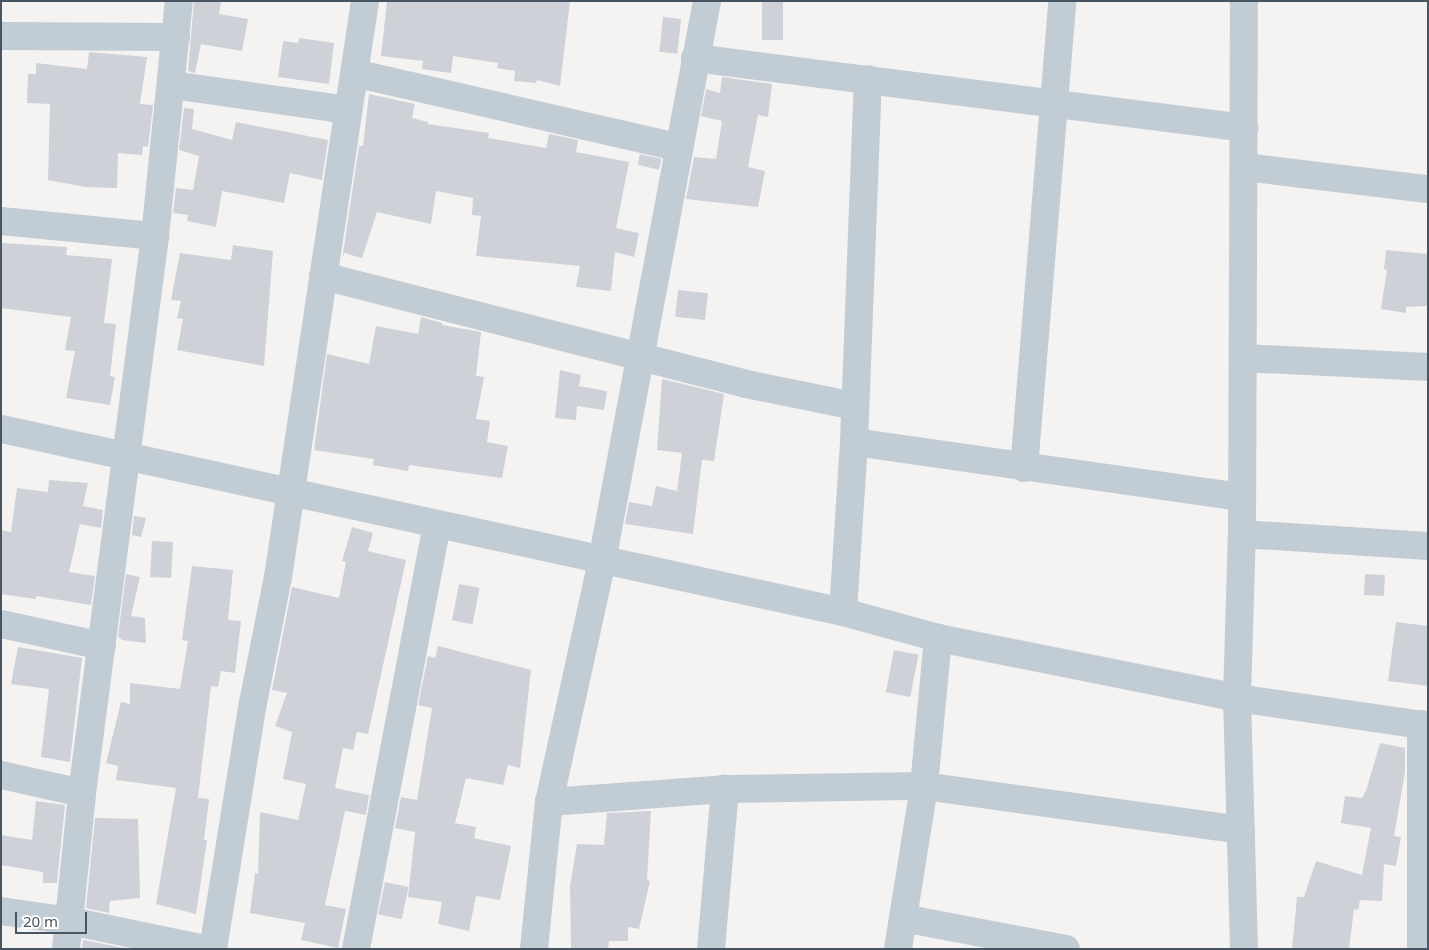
<!DOCTYPE html>
<html>
<head>
<meta charset="utf-8">
<style>
	body { margin:0 }
	#map { position:relative; width:1429px; height:950px; overflow:hidden; background:#f5f2f2; font-family:"Noto Sans",sans-serif }
	div>[style] { position:absolute }
	[style*='--x'] { left:calc(var(--x)*1px); top:calc(var(--y)*1px); width:calc(var(--w)*1px); rotate:calc(var(--a)*1deg) }
	.building>* { inset:0; background:#ced1d8; transform-origin:0 0 }
	.minor>* { height:28px; margin:-14px; padding:0 14px; transform-origin:14px; border-radius:14px; background:#c2ccd5 }
	span { translate:-50% -50%; white-space:nowrap; text-align:center; line-height:1.15; -webkit-text-stroke:4px #fff; paint-order:stroke }
	.frame { position:absolute; inset:0; border:2px solid #475562; pointer-events:none }
	.scale { position:absolute; left:15px; top:912px; width:72px; height:22px; box-sizing:border-box; border:2px solid #475562; border-top:0; padding-left:6px; font-size:15px; line-height:18px; white-space:nowrap; color:#475562; -webkit-text-stroke:4px #fff; paint-order:stroke }
</style>
</head>
<body>
<div id="map">
	<div class="building">
		<div style="clip-path:polygon(194px 1px,221px 1px,219px 14px,248px 19px,242px 51px,201px 44px,195px 73px,188px 71px)"></div>
		<div style="clip-path:polygon(387px 1px,570px 1px,560px 86px,537px 80px,536px 83px,514px 81px,515px 71px,497px 68px,498px 63px,453px 56px,451px 73px,422px 69px,423px 61px,381px 56px)"></div>
		<div style="left:762px;top:1px;width:21px;height:39px"></div>
		<div style="left:663px;top:17px;width:18px;height:35px;rotate:6deg"></div>
		<div style="clip-path:polygon(299px 38px,334px 43px,329px 84px,278px 77px,283px 41px,298px 43px)"></div>
		<div style="clip-path:polygon(89px 52px,147px 57px,140px 104px,153px 105px,148px 147px,143px 146px,142px 155px,118px 153px,117px 188px,85px 187px,48px 180px,50px 104px,27px 103px,28px 74px,36px 74px,36px 63px,87px 69px)"></div>
		<div style="clip-path:polygon(722px 77px,772px 84px,768px 117px,758px 115px,748px 167px,765px 171px,758px 207px,686px 199px,694px 157px,716px 159px,722px 121px,701px 116px,706px 89px,720px 93px)"></div>
		<div style="clip-path:polygon(369px 94px,415px 104px,412px 118px,428px 122px,428px 124px,489px 133px,488px 138px,546px 148px,549px 134px,578px 140px,576px 152px,629px 162px,616px 228px,639px 233px,634px 257px,615px 252px,611px 291px,576px 287px,580px 266px,476px 256px,481px 216px,472px 215px,473px 198px,436px 191px,431px 224px,377px 212px,362px 258px,344px 253px,342px 260px,359px 146px,363px 146px)"></div>
		<div style="clip-path:polygon(184px 108px,194px 109px,192px 129px,232px 140px,236px 122px,328px 140px,322px 180px,290px 173px,284px 203px,222px 191px,216px 227px,187px 221px,188px 215px,173px 213px,176px 188px,193px 190px,199px 156px,179px 150px)"></div>
		<div style="left:640px;top:154px;width:22px;height:11px;rotate:13deg"></div>
		<div style="clip-path:polygon(1px 243px,67px 247px,66px 255px,112px 259px,104px 323px,116px 324px,110px 376px,115px 377px,110px 405px,66px 398px,75px 351px,65px 350px,71px 317px,1px 308px)"></div>
		<div style="clip-path:polygon(233px 245px,273px 251px,264px 366px,177px 350px,183px 319px,177px 318px,181px 301px,171px 300px,180px 253px,231px 260px)"></div>
		<div style="clip-path:polygon(1386px 250px,1428px 254px,1428px 306px,1406px 307px,1406px 313px,1381px 309px,1387px 270px,1384px 269px)"></div>
		<div style="left:678px;top:290px;width:30px;height:27px;rotate:6deg"></div>
		<div style="clip-path:polygon(421px 317px,442px 323px,442px 325px,481px 332px,476px 376px,484px 377px,476px 419px,490px 421px,487px 442px,508px 446px,502px 478px,409px 465px,408px 471px,373px 465px,374px 459px,314px 450px,327px 354px,369px 364px,376px 326px,418px 334px)"></div>
		<div style="clip-path:polygon(560px 370px,581px 375px,579px 386px,607px 391px,604px 410px,577px 406px,576px 420px,555px 418px)"></div>
		<div style="clip-path:polygon(662px 379px,724px 394px,714px 461px,702px 460px,693px 534px,625px 524px,629px 502px,652px 506px,656px 486px,677px 491px,682px 453px,657px 450px)"></div>
		<div style="clip-path:polygon(49px 480px,88px 483px,83px 506px,103px 510px,101px 528px,80px 524px,69px 572px,95px 576px,91px 605px,36px 596px,36px 599px,1px 594px,1px 530px,11px 532px,17px 488px,48px 492px)"></div>
		<div style="clip-path:polygon(134px 516px,146px 518px,141px 537px,132px 535px)"></div>
		<div style="clip-path:polygon(352px 527px,373px 533px,368px 551px,406px 560px,368px 734px,357px 732px,353px 750px,343px 748px,335px 788px,369px 795px,366px 815px,345px 811px,325px 905px,346px 909px,338px 948px,301px 940px,305px 923px,250px 913px,255px 873px,258px 874px,260px 812px,298px 820px,306px 784px,283px 779px,292px 732px,275px 726px,287px 693px,272px 690px,292px 587px,339px 598px,346px 562px,342px 561px)"></div>
		<div style="left:152px;top:541px;width:21px;height:36px;rotate:3deg"></div>
		<div style="clip-path:polygon(192px 566px,233px 570px,228px 620px,241px 621px,235px 673px,221px 671px,218px 687px,211px 686px,198px 798px,209px 799px,204px 840px,207px 840px,196px 914px,156px 904px,176px 788px,116px 780px,118px 766px,106px 763px,121px 702px,130px 704px,130px 683px,180px 689px,188px 641px,182px 640px)"></div>
		<div style="clip-path:polygon(126px 574px,140px 577px,131px 616px,145px 618px,146px 643px,122px 640px,118px 636px)"></div>
		<div style="left:1365px;top:574px;width:20px;height:21px;rotate:3deg"></div>
		<div style="left:459px;top:584px;width:21px;height:37px;rotate:11deg"></div>
		<div style="clip-path:polygon(1396px 622px,1428px 626px,1428px 686px,1388px 681px)"></div>
		<div style="clip-path:polygon(438px 646px,531px 670px,520px 768px,508px 765px,503px 785px,466px 778px,455px 823px,476px 827px,474px 838px,511px 846px,500px 900px,476px 896px,469px 931px,438px 924px,442px 902px,408px 897px,415px 832px,395px 828px,401px 797px,417px 800px,432px 708px,418px 705px,428px 656px,435px 658px)"></div>
		<div style="clip-path:polygon(18px 647px,82px 658px,70px 762px,41px 757px,49px 689px,11px 684px)"></div>
		<div style="left:894px;top:650px;width:25px;height:43px;rotate:11deg"></div>
		<div style="clip-path:polygon(1380px 743px,1405px 748px,1405px 772px,1394px 836px,1401px 837px,1396px 866px,1384px 864px,1382px 901px,1360px 900px,1358px 910px,1354px 909px,1349px 949px,1292px 949px,1297px 897px,1304px 897px,1316px 861px,1362px 875px,1371px 828px,1341px 823px,1345px 796px,1362px 798px,1366px 791px)"></div>
		<div style="clip-path:polygon(36px 801px,65px 805px,57px 883px,43px 883px,43px 872px,1px 865px,1px 835px,32px 840px)"></div>
		<div style="clip-path:polygon(651px 811px,647px 880px,650px 881px,639px 929px,628px 927px,628px 941px,609px 941px,608px 949px,571px 949px,570px 886px,577px 844px,604px 845px,607px 813px)"></div>
		<div style="clip-path:polygon(95px 818px,138px 819px,140px 898px,110px 901px,109px 913px,86px 908px)"></div>
		<div style="left:385px;top:882px;width:24px;height:33px;rotate:12deg"></div>
		<div style="clip-path:polygon(83px 940px,124px 948px,124px 949px,82px 949px)"></div>
	</div>
	<div class="minor">
		<div style="--x:1;--y:36;--w:175;--a:0.3"></div>
		<div style="--x:695;--y:58;--w:554;--a:7.25"></div>
		<div style="--x:354;--y:73;--w:332;--a:12.9"></div>
		<div style="--x:172;--y:85;--w:177;--a:8.1"></div>
		<div style="--x:1245;--y:167;--w:184;--a:6.9"></div>
		<div style="--x:1;--y:221;--w:155;--a:5.6"></div>
		<div style="--x:323;--y:276;--w:437;--a:14.3"></div>
		<div style="--x:746;--y:384;--w:111;--a:11.4"></div>
		<div style="--x:1243;--y:358;--w:185;--a:2.8"></div>
		<div style="--x:1;--y:429;--w:862;--a:12.26"></div>
		<div style="--x:843;--y:612;--w:98;--a:15.3"></div>
		<div style="--x:938;--y:638;--w:305;--a:11.3"></div>
		<div style="--x:1237;--y:698;--w:193;--a:8.3"></div>
		<div style="--x:854;--y:442;--w:392;--a:8.1"></div>
		<div style="--x:1024;--y:468;--w:469;--a:-85.3"></div>
		<div style="--x:1242;--y:534;--w:186;--a:3.7"></div>
		<div style="--x:843;--y:612;--w:170;--a:-86.3"></div>
		<div style="--x:854;--y:442;--w:363;--a:-87.8"></div>
		<div style="--x:1;--y:624;--w:103;--a:12.3"></div>
		<div style="--x:1421;--y:724;--w:225;--a:90"></div>
		<div style="--x:1;--y:775;--w:83;--a:12.5"></div>
		<div style="--x:549;--y:802;--w:176;--a:-4.2"></div>
		<div style="--x:725;--y:789;--w:199;--a:-0.9"></div>
		<div style="--x:924;--y:786;--w:320;--a:7.9"></div>
		<div style="--x:1;--y:911;--w:70;--a:8.2"></div>
		<div style="--x:70;--y:921;--w:138;--a:11.7"></div>
		<div style="--x:903;--y:918;--w:166;--a:10.8"></div>
		<div style="--x:66;--y:949;--w:157;--a:-84.1"></div>
		<div style="--x:82;--y:793;--w:562;--a:-82.53"></div>
		<div style="--x:155;--y:236;--w:236;--a:-84.2"></div>
		<div style="--x:213;--y:949;--w:249;--a:-80.8"></div>
		<div style="--x:253;--y:703;--w:128;--a:-78.8"></div>
		<div style="--x:278;--y:577;--w:583;--a:-81.41"></div>
		<div style="--x:356;--y:949;--w:433;--a:-79.2"></div>
		<div style="--x:534;--y:949;--w:148;--a:-84.2"></div>
		<div style="--x:549;--y:802;--w:247;--a:-77.6"></div>
		<div style="--x:602;--y:561;--w:570;--a:-79.38"></div>
		<div style="--x:711;--y:949;--w:161;--a:-85"></div>
		<div style="--x:898;--y:949;--w:165;--a:-80.9"></div>
		<div style="--x:924;--y:786;--w:149;--a:-84.6"></div>
		<div style="--x:1244;--y:949;--w:251;--a:-91.6"></div>
		<div style="--x:1237;--y:698;--w:164;--a:-88.3"></div>
		<div style="--x:1242;--y:534;--w:533;--a:-89.79"></div>
	</div>
	<div class="frame"></div>
	<div class="scale">20 m</div>
</div>
</body>
</html>
